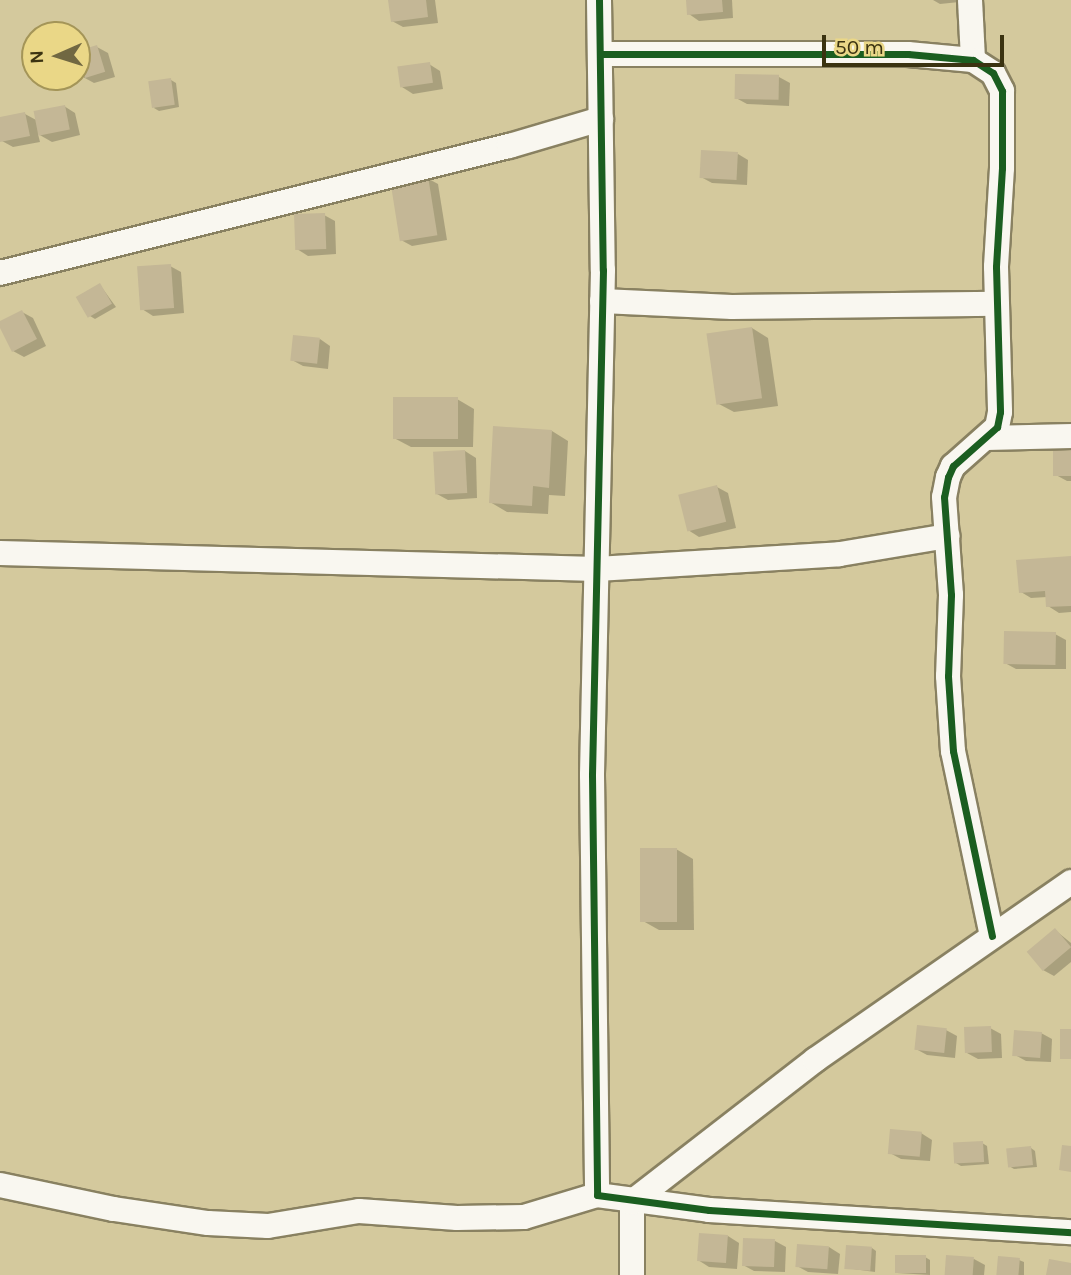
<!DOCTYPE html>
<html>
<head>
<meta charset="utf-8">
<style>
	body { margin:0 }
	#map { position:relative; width:1071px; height:1275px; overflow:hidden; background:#d4c99d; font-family:Karla,sans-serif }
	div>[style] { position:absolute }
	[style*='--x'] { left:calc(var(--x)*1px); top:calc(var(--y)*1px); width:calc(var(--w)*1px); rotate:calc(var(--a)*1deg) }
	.shadow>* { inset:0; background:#0003 }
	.building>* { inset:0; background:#c4b796; transform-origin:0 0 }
	.roads { filter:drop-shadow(2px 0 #898161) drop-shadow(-2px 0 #898161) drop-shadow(0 2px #898161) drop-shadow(0 -2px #898161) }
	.minor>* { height:24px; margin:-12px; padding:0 12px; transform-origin:12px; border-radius:12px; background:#f9f7f0 }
	.cycleway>* { height:7px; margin:-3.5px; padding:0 3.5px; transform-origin:3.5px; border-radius:3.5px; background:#1b5e20 }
	span { translate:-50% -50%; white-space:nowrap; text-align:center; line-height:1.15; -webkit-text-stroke:7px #ead787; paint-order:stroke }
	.north { position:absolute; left:21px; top:21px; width:70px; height:70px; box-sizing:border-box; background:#ead787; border:2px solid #a49558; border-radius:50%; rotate:267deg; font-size:19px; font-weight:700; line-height:28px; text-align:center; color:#3b3311 }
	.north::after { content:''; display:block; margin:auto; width:24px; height:32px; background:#716842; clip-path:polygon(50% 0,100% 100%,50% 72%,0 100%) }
	.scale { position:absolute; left:822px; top:35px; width:182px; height:32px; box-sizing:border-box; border:4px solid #3b3311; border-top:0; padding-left:9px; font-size:21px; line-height:24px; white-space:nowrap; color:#3b3311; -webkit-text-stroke:5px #ead787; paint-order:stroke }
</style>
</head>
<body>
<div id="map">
	<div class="shadow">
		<div style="clip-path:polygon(390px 0,435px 0,438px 23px,403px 27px,392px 21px)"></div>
		<div style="clip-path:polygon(687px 0,732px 0,733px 18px,699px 21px,689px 14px)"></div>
		<div style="clip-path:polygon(933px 0,979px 0,940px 4px)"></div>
		<div style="clip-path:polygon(97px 47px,108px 53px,115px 77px,94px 83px,83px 77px,77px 52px)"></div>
		<div style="clip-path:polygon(429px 64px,440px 71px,443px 89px,413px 94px,402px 87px)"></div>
		<div style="clip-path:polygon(779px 77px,790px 83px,789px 106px,747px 104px,736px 98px)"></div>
		<div style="clip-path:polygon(171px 80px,176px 83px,179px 107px,159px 111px,154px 108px)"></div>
		<div style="clip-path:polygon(64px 106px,75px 113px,80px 135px,52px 142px,38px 134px,40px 142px,13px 147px,2px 141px,0 119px,25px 114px,38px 121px)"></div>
		<div style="clip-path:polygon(738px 154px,748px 160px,747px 185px,712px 183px,701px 177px)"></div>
		<div style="clip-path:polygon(427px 178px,438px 184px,447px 240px,412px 246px,401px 240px)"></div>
		<div style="clip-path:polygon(324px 215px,335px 221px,336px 254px,308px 256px,297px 249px)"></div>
		<div style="clip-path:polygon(170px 266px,181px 272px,184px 313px,153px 316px,142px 309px)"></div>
		<div style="clip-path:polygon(100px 285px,116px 307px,95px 319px,90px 316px)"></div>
		<div style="clip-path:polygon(22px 312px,33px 318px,46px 346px,24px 357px,13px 351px,0 324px)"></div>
		<div style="clip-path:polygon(752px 328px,768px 338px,778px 406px,734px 412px,717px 403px)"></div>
		<div style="clip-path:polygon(320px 339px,330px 346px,328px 369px,303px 366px,292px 360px)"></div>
		<div style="clip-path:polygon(457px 399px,474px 409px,473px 447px,411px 447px,394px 438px)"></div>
		<div style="clip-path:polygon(552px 431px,568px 441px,565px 496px,549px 495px,548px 514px,507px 512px,490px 502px)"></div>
		<div style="clip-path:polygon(1071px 445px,1071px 481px,1067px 481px,1056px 475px)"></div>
		<div style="clip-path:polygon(465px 451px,476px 458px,477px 498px,448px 500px,437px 494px)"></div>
		<div style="clip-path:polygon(717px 487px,728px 493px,736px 528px,699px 537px,688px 530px)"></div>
		<div style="clip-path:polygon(1071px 558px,1071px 612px,1059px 613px,1048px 606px,1047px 597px,1031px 598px,1021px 592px)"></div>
		<div style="clip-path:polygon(1055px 634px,1066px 640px,1066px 669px,1016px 669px,1005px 663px)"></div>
		<div style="clip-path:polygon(676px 849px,693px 859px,694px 930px,659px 930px,643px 921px)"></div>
		<div style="clip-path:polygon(1055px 930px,1071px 943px,1071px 962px,1054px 976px,1043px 970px)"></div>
		<div style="clip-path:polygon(990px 1028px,1001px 1034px,1002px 1058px,978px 1059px,967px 1053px)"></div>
		<div style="clip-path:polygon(946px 1030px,957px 1036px,955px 1058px,927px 1055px,916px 1049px)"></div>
		<div style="clip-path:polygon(1041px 1033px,1052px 1039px,1051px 1062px,1026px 1061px,1015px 1055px)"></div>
		<div style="clip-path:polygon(921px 1133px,932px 1140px,930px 1161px,901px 1159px,890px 1153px)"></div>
		<div style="clip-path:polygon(982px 1143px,987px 1146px,989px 1164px,961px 1166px,956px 1163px)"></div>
		<div style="clip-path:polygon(1031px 1148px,1035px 1151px,1037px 1167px,1014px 1169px,1009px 1166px)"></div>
		<div style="clip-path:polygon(728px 1236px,739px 1243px,737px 1269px,709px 1267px,698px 1260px)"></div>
		<div style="clip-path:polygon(775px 1241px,786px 1247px,785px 1272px,754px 1271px,743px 1265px)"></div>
		<div style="clip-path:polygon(829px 1247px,840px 1254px,838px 1274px,808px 1272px,797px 1266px)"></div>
		<div style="clip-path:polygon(872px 1248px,876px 1251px,875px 1272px,846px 1268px)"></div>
		<div style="clip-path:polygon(925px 1257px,930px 1260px,930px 1275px,897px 1273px)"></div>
		<div style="clip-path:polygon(974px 1259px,985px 1265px,984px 1275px,946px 1275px)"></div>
		<div style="clip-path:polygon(1019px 1260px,1024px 1262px,1024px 1275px,998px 1275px)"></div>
	</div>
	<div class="building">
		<div style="clip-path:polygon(388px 0,426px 0,428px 17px,391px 22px)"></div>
		<div style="clip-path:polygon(686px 0,722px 0,723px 12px,687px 15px)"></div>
		<div style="left:97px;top:45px;width:28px;height:21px;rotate:73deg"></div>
		<div style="left:430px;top:62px;width:21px;height:33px;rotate:82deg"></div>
		<div style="left:735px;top:74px;width:44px;height:25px;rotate:1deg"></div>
		<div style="left:171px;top:78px;width:27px;height:23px;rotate:82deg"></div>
		<div style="left:65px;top:105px;width:25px;height:32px;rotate:79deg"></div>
		<div style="clip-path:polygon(25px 112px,30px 136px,0 142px,0 117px)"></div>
		<div style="left:701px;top:150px;width:37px;height:28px;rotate:3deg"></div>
		<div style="left:428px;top:176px;width:60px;height:38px;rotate:81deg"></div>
		<div style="left:325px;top:213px;width:36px;height:31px;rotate:88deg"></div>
		<div style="left:171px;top:264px;width:44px;height:34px;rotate:86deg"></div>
		<div style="left:100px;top:283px;width:24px;height:28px;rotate:60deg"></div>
		<div style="clip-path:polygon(22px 310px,37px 339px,12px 352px,0 328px,0 321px)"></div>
		<div style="left:752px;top:327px;width:72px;height:46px;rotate:82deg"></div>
		<div style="left:293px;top:335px;width:27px;height:26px;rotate:6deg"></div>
		<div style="left:393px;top:397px;width:65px;height:42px"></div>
		<div style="clip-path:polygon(493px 426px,552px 430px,549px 488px,533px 486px,532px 506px,489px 503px)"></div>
		<div style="left:1053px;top:444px;width:18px;height:32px"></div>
		<div style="left:465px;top:450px;width:43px;height:32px;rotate:87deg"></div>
		<div style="left:717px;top:485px;width:38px;height:40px;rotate:76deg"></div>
		<div style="clip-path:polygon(1071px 556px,1071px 606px,1046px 607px,1045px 591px,1019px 593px,1016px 560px)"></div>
		<div style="left:1004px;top:631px;width:52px;height:33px;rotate:1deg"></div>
		<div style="left:640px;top:848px;width:37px;height:74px"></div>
		<div style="left:1055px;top:928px;width:25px;height:37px;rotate:50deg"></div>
		<div style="left:917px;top:1025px;width:30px;height:25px;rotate:6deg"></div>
		<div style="left:991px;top:1026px;width:26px;height:27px;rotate:88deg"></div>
		<div style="left:1060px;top:1029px;width:11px;height:30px"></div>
		<div style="left:1014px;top:1030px;width:28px;height:26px;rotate:4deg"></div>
		<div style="left:890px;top:1129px;width:32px;height:25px;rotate:5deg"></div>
		<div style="left:983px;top:1141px;width:21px;height:30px;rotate:87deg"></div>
		<div style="clip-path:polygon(1062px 1145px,1071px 1146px,1071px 1172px,1059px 1170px)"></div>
		<div style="left:1031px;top:1146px;width:19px;height:25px;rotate:84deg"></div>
		<div style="left:699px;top:1233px;width:29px;height:28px;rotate:4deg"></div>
		<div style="left:743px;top:1238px;width:32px;height:28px;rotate:2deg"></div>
		<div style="left:797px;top:1244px;width:32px;height:23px;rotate:4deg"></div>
		<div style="left:846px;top:1245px;width:26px;height:24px;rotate:4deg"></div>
		<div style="left:926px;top:1255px;width:18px;height:31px;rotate:90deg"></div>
		<div style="left:946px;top:1255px;width:28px;height:20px;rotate:4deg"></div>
		<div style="left:998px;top:1256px;width:22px;height:19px;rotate:5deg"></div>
		<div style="clip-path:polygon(1049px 1259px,1071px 1263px,1071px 1275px,1046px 1275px)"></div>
	</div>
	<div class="roads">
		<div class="minor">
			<div style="--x:599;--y:0;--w:270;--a:89.2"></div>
			<div style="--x:603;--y:270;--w:505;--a:91.25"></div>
			<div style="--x:592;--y:775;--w:420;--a:89.3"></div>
			<div style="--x:597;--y:1195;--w:113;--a:7.6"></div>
			<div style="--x:709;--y:1210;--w:363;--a:3.5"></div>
			<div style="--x:970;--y:0;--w:60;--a:87.1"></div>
			<div style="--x:600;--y:54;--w:308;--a:0"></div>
			<div style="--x:908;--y:54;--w:65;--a:5.3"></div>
			<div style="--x:973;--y:60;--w:24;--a:33"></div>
			<div style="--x:993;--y:73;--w:20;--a:63"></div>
			<div style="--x:1002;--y:91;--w:77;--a:90"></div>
			<div style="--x:1002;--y:168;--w:99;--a:93.5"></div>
			<div style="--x:996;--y:267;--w:145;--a:88.4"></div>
			<div style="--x:1000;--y:412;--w:15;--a:101"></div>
			<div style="--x:997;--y:427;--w:59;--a:138.4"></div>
			<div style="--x:953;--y:466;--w:12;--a:114"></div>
			<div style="--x:948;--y:477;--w:20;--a:101"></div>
			<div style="--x:944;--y:497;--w:98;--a:85.9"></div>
			<div style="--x:951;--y:595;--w:81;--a:92.1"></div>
			<div style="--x:948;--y:676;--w:75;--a:86.2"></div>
			<div style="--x:953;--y:751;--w:189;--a:78.1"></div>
			<div style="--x:0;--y:273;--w:525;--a:-14.01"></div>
			<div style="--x:509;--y:146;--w:96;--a:-16.4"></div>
			<div style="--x:602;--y:301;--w:130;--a:2.6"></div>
			<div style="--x:732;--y:307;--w:264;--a:-0.7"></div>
			<div style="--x:988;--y:438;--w:83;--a:-1.4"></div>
			<div style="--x:0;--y:553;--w:597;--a:1.54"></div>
			<div style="--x:597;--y:569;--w:243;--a:-3.5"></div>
			<div style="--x:840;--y:554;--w:109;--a:-9.5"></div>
			<div style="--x:0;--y:1185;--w:116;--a:11.9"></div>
			<div style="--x:114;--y:1209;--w:95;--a:8.5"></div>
			<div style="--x:208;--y:1223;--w:60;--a:2.9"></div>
			<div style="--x:268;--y:1226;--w:92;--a:-9.4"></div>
			<div style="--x:359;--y:1211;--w:98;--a:4.1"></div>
			<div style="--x:457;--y:1218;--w:67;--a:-0.9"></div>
			<div style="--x:524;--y:1217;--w:76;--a:-16.8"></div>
			<div style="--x:632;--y:1275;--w:73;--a:-90"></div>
			<div style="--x:632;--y:1202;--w:232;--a:-37.8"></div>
			<div style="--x:815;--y:1060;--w:312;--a:-34.8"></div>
		</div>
	</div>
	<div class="cycleway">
		<div style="--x:599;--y:0;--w:270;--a:89.2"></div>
		<div style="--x:603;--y:270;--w:505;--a:91.25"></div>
		<div style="--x:592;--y:775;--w:420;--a:89.3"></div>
		<div style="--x:597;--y:1195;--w:113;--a:7.6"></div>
		<div style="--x:709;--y:1210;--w:363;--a:3.5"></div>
		<div style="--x:600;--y:54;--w:308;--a:0"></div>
		<div style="--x:908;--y:54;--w:65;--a:5.3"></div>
		<div style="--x:973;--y:60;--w:24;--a:33"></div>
		<div style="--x:993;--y:73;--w:20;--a:63"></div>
		<div style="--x:1002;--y:91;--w:77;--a:90"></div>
		<div style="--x:1002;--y:168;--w:99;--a:93.5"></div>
		<div style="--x:996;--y:267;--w:145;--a:88.4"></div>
		<div style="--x:1000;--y:412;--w:15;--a:101"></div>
		<div style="--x:997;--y:427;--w:59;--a:138.4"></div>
		<div style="--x:953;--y:466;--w:12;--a:114"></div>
		<div style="--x:948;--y:477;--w:20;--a:101"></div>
		<div style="--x:944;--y:497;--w:98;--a:85.9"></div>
		<div style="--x:951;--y:595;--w:81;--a:92.1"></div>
		<div style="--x:948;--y:676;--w:75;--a:86.2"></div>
		<div style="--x:953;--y:751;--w:189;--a:78.1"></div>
	</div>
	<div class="north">N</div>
	<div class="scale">50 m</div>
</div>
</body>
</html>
